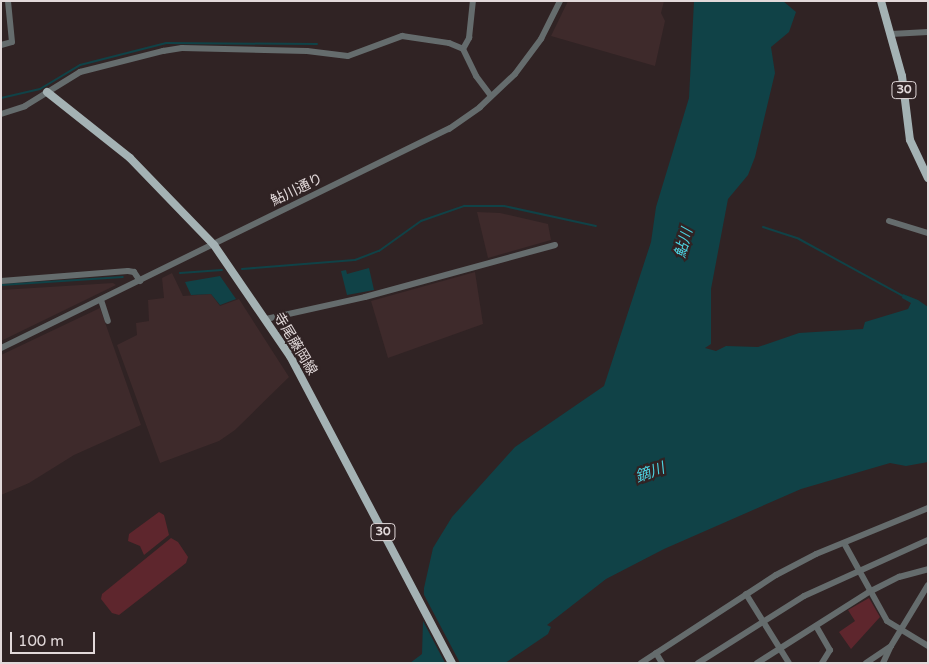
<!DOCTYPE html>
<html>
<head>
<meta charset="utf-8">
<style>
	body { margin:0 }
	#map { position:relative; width:929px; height:664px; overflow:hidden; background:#302324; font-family:"Varela Round","Noto Sans JP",sans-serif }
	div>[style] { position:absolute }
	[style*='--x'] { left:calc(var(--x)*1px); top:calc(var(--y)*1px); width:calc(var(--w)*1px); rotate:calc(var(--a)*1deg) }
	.built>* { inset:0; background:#3e2a2b }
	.green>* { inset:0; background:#5e262d }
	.water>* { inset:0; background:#104247 }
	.pier>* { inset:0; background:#302324 }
	.stream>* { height:2px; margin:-1px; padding:0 1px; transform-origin:1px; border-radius:1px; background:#104247 }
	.minor>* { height:6px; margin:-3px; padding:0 3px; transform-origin:3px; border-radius:3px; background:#656c6d }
	.major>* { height:8px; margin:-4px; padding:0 4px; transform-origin:4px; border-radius:4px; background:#a4b2b4 }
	span { translate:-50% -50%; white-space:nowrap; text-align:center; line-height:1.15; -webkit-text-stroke:4.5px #302324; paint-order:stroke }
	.shield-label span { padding:1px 4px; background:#302324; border:1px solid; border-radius:4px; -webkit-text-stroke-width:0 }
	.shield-label { font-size:12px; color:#e2d9da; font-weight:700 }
	.street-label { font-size:14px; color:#e2d9da }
	.water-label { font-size:15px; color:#4cd3e1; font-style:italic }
	.frame { position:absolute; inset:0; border:2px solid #e2d9da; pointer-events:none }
	.scale { position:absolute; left:10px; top:632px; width:85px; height:22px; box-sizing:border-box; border:2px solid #e2d9da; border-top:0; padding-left:6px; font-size:15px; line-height:18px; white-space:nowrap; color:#e2d9da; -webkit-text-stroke:4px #302324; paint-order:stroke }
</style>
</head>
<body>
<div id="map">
	<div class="built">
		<div style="clip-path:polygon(568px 1px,664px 1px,661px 13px,665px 21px,655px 66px,551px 36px)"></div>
		<div style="clip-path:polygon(477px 212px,500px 213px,548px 224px,551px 240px,488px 258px)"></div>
		<div style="clip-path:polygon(475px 272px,483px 324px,388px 358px,371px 301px)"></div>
		<div style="clip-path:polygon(172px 273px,183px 296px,211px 294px,220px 306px,239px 299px,289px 377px,235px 430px,219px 441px,160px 463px,117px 345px,137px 335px,136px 323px,149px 321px,148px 300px,164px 298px,162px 278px)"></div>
		<div style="clip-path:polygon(113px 283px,116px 285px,1px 341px,1px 290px)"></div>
		<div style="clip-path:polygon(100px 308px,141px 425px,74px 455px,29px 483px,1px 495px,1px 355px)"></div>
	</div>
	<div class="green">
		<div style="clip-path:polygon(159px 512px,164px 515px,169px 535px,144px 555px,140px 546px,128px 541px,129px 534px)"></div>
		<div style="clip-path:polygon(171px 538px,178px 542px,188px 557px,186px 563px,119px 615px,112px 613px,101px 599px,102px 594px)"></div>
		<div style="clip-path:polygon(869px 598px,880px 617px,851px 649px,839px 632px,855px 621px,848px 610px)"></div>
	</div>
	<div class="water">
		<div style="clip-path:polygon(694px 1px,783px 1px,796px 12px,789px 32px,771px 47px,775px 73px,755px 157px,748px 175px,728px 199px,711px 289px,711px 344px,705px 348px,716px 351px,726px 346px,758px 347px,799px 333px,863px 329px,865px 322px,908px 309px,911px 303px,902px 298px,903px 294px,918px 300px,928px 307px,928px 462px,906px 466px,890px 463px,801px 489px,664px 549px,606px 579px,547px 625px,551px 627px,548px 634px,505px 663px,410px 663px,422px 654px,424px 588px,433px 548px,452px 517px,515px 447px,604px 386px,651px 242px,656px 207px,689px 98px)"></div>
		<div style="clip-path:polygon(369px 268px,374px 290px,347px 295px,341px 271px,346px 270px,347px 274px)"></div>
		<div style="clip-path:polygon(220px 276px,236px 299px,220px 305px,211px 294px,191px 295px,185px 282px)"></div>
	</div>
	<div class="pier">
		<div style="clip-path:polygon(422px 591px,460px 663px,445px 663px,421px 617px)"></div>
	</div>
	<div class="stream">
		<div style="--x:1;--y:98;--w:40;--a:-13"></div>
		<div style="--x:40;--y:89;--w:47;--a:-31"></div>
		<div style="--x:80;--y:65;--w:89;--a:-14.3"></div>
		<div style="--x:166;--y:43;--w:151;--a:0.4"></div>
		<div style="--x:763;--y:227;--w:38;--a:18"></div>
		<div style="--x:799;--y:239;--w:121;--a:28.7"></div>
		<div style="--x:242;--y:269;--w:113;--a:-4.6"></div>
		<div style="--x:355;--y:260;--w:26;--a:-21"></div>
		<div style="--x:379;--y:251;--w:52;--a:-35.5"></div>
		<div style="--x:421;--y:221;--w:46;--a:-19.2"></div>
		<div style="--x:464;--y:206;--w:40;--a:0"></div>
		<div style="--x:504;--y:206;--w:94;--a:12.3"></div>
		<div style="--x:180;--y:273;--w:42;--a:-4.1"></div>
		<div style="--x:1;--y:285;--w:122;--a:-3.8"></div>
	</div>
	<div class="minor">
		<div style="--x:891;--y:34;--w:37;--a:-3"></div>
		<div style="--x:1;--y:45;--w:11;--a:-15"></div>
		<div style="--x:12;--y:42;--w:41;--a:-95.6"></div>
		<div style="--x:463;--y:49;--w:13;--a:-61"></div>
		<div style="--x:469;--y:38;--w:37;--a:-84"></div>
		<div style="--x:1;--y:114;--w:25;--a:-18"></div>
		<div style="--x:25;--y:106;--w:65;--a:-31.7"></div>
		<div style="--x:80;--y:72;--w:86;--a:-14.2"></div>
		<div style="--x:163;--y:51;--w:19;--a:-9"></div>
		<div style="--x:182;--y:48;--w:125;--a:1.4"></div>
		<div style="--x:307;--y:51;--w:41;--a:7"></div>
		<div style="--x:348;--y:56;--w:58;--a:-20.3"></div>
		<div style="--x:402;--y:36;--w:48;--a:8.5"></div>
		<div style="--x:449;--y:43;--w:15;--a:23"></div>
		<div style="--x:463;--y:49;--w:30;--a:64"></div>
		<div style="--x:476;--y:76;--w:25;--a:53"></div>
		<div style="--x:889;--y:221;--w:41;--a:17.1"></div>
		<div style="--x:1;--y:281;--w:127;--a:-4.5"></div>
		<div style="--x:128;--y:271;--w:6;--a:9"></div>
		<div style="--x:134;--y:272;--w:11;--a:56"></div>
		<div style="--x:101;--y:300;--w:22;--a:72"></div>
		<div style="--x:266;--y:319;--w:101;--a:-12.5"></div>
		<div style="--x:365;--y:297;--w:197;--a:-15.3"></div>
		<div style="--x:1;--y:348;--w:499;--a:-26.1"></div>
		<div style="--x:449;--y:129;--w:38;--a:-35"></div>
		<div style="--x:480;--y:107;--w:48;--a:-43.3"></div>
		<div style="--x:515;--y:74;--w:44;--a:-53.4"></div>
		<div style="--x:541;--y:39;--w:42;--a:-63.4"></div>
		<div style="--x:844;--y:543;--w:89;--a:61.1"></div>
		<div style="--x:887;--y:621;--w:48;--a:31.4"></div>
		<div style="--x:746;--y:594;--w:81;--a:58.1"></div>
		<div style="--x:816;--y:626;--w:28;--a:60"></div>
		<div style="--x:830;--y:650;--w:15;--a:122"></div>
		<div style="--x:656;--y:653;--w:12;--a:59"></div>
		<div style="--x:641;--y:663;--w:161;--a:-33.1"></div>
		<div style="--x:776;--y:575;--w:45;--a:-27.7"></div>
		<div style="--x:816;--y:554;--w:121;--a:-22.3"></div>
		<div style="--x:698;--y:663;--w:125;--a:-32.3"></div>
		<div style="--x:804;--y:596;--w:136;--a:-24.3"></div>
		<div style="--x:757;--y:663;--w:133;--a:-32.4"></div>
		<div style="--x:869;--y:592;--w:34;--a:-27"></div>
		<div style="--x:899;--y:577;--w:30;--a:-15"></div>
		<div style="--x:866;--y:663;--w:30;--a:-34"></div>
		<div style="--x:891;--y:646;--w:71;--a:-58.8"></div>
		<div style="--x:883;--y:663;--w:17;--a:-65"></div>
	</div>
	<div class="major">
		<div style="--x:881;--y:1;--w:78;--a:74.4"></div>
		<div style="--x:902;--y:76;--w:64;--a:82.9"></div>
		<div style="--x:910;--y:140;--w:42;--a:64.7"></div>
		<div style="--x:47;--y:92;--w:106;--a:38.5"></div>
		<div style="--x:130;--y:158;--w:121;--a:46"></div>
		<div style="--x:214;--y:245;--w:135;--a:55.6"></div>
		<div style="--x:290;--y:356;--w:347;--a:62.2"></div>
	</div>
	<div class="shield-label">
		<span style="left:904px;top:90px">30</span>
		<span style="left:383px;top:532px">30</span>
	</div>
	<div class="street-label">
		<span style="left:297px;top:190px;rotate:-26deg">鮎川通り</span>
		<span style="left:295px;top:344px;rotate:59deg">寺尾藤岡線</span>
	</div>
	<div class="water-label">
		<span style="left:684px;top:243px;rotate:-75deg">鮎川</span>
		<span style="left:650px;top:473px;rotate:-20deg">鏑川</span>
	</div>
	<div class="frame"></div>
	<div class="scale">100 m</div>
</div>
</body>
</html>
